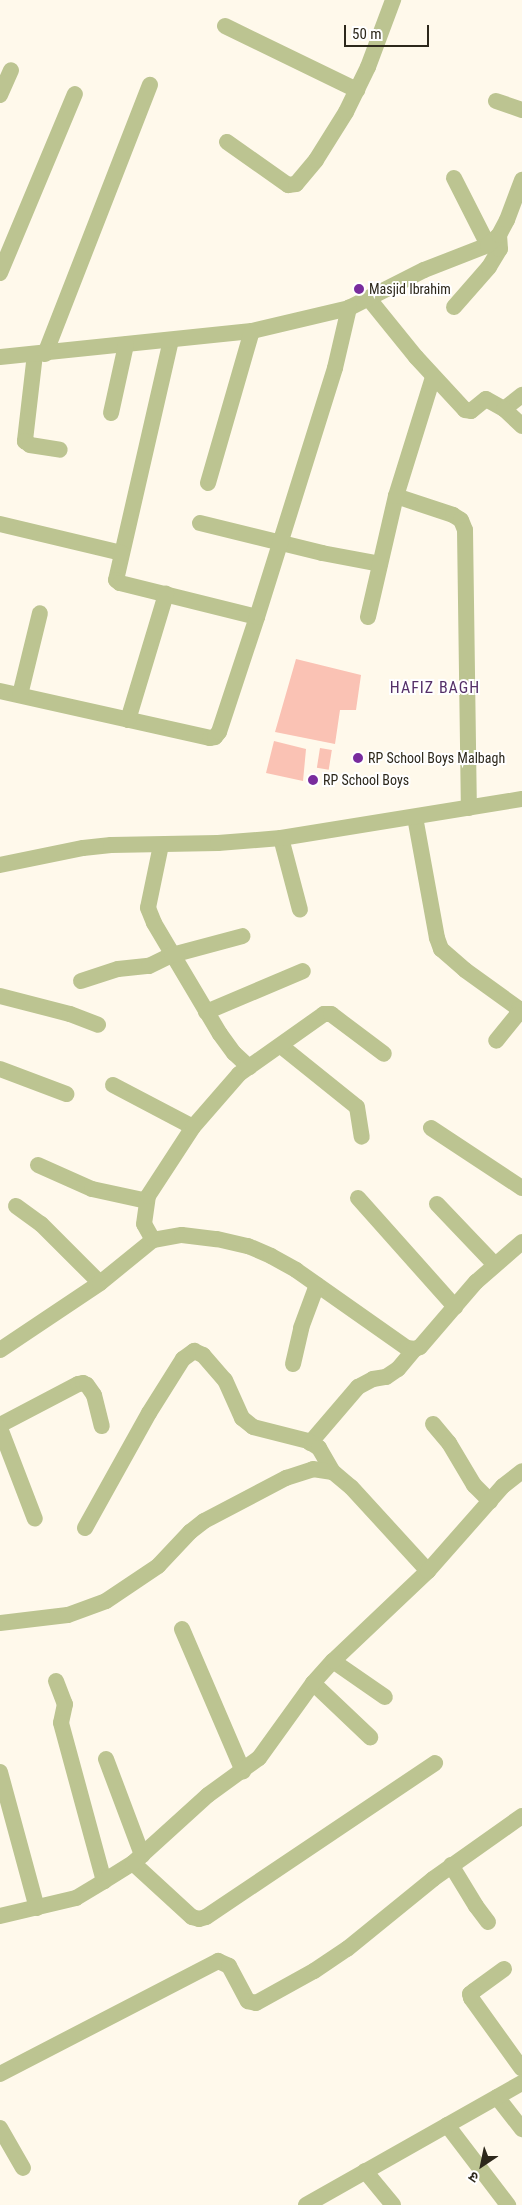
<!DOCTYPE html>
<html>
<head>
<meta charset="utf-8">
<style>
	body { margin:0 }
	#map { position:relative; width:522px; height:2205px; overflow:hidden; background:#fff9eb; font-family:"Roboto Condensed","Noto Sans Devanagari",sans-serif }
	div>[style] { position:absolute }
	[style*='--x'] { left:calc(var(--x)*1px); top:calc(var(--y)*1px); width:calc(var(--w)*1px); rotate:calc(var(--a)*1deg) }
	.green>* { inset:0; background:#fac2b4; transform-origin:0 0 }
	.minor>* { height:16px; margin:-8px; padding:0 8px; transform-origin:8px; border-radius:8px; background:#bcc491 }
	.dots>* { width:14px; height:14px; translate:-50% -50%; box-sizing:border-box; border:2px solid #fff; border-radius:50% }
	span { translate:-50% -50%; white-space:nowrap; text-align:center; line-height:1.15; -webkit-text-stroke:4px #fff; paint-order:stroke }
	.poi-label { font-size:14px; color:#2d281b }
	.left { translate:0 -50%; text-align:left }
	.quarter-label { font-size:16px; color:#553068; letter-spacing:1px }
	.north { position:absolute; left:457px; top:2140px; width:50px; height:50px; -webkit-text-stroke:4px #fff; paint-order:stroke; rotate:214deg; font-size:14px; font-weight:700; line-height:20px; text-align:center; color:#2d281b }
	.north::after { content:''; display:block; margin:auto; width:18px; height:22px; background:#2d281b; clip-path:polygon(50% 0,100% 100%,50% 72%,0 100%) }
	.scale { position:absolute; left:344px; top:25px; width:85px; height:22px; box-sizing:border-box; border:2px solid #2d281b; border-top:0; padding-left:6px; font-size:15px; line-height:18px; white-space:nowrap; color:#2d281b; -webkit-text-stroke:4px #fff; paint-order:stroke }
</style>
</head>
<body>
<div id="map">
	<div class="green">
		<div style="clip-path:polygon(296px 659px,361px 675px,356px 710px,340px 710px,335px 744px,275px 732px)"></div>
		<div style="clip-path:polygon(274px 741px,306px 749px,303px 781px,266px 773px)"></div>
		<div style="left:320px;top:748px;width:12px;height:20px;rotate:9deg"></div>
	</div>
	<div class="minor">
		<div style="--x:225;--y:26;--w:147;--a:25.9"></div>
		<div style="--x:0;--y:95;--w:27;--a:-66"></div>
		<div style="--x:496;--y:101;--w:28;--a:19"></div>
		<div style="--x:227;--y:142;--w:75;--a:35.2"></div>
		<div style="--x:288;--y:185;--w:8;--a:-7"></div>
		<div style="--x:296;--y:184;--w:31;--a:-50"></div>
		<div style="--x:316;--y:160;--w:57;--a:-58"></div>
		<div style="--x:346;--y:112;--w:50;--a:-63.9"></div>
		<div style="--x:368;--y:67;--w:72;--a:-69.5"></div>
		<div style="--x:454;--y:178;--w:75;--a:63.1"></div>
		<div style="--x:0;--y:273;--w:194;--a:-67.3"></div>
		<div style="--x:369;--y:299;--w:75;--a:51"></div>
		<div style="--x:416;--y:357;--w:72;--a:47.2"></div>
		<div style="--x:465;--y:410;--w:6;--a:9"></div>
		<div style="--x:471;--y:411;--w:19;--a:-39"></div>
		<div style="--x:486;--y:399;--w:21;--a:29"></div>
		<div style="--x:504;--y:409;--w:23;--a:-38"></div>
		<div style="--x:454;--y:307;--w:53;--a:-48.8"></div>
		<div style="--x:489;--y:267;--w:21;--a:-59"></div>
		<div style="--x:500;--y:249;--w:14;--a:-94"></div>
		<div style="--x:171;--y:340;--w:246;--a:102.9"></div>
		<div style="--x:116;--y:580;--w:5;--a:37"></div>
		<div style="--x:120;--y:583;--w:141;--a:13.9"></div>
		<div style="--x:35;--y:354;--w:88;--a:96.6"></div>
		<div style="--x:25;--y:441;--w:6;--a:39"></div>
		<div style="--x:30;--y:445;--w:30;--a:9"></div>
		<div style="--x:45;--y:354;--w:289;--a:-68.7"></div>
		<div style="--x:0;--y:357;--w:253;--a:-5.9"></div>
		<div style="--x:252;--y:331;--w:100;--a:-13.3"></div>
		<div style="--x:349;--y:308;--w:84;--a:-26.9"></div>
		<div style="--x:424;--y:270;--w:69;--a:-21.3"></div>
		<div style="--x:488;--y:245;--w:15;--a:-42"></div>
		<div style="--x:499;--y:235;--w:17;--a:-62"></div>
		<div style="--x:507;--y:220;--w:43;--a:-69.4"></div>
		<div style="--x:504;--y:409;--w:25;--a:43"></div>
		<div style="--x:111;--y:413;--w:70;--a:-77.6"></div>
		<div style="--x:208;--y:483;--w:158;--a:-73.9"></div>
		<div style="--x:396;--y:496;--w:60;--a:18.4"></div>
		<div style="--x:453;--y:515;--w:9;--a:32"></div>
		<div style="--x:461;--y:520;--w:11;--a:68"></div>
		<div style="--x:465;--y:530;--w:278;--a:89.2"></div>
		<div style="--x:200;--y:523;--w:126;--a:13.8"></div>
		<div style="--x:322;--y:553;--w:59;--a:10.7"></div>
		<div style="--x:0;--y:524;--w:125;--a:13.4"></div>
		<div style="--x:368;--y:617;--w:124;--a:-77"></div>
		<div style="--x:396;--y:496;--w:125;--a:-72.7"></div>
		<div style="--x:0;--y:691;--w:215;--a:12.6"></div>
		<div style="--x:210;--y:738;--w:5;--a:-11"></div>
		<div style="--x:215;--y:737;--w:6;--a:-51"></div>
		<div style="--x:219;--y:732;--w:121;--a:-71.7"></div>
		<div style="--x:257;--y:617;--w:261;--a:-72.6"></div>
		<div style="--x:335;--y:368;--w:62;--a:-76.9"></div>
		<div style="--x:20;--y:695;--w:84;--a:-76.3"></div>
		<div style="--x:128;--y:720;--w:132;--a:-73.2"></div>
		<div style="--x:415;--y:817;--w:123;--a:79.7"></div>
		<div style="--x:437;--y:938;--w:12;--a:70"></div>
		<div style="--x:441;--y:949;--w:32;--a:41"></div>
		<div style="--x:465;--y:970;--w:67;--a:35.8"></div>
		<div style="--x:519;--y:1009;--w:6;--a:108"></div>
		<div style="--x:517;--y:1015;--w:33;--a:129"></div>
		<div style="--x:281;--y:838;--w:74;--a:75.2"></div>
		<div style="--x:161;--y:845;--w:64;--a:101.7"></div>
		<div style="--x:148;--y:908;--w:16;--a:68"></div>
		<div style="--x:154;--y:923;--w:129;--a:59.3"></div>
		<div style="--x:220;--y:1034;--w:24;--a:54"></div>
		<div style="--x:234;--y:1053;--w:21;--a:43"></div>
		<div style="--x:0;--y:865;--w:85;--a:-11.6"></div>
		<div style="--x:83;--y:848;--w:28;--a:-6"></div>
		<div style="--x:111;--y:845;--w:107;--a:-1.1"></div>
		<div style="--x:218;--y:843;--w:63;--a:-4.5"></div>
		<div style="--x:281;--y:838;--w:244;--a:-9.2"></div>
		<div style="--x:81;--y:981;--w:39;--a:-18"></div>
		<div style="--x:118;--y:969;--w:31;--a:-6"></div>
		<div style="--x:149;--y:966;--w:25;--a:-26"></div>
		<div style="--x:172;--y:955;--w:73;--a:-15"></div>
		<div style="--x:0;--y:996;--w:72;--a:14.4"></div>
		<div style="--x:70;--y:1014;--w:30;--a:21"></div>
		<div style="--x:206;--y:1012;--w:105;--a:-22.9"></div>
		<div style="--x:281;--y:1046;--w:97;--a:38.8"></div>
		<div style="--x:357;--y:1107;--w:30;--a:81"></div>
		<div style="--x:0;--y:1069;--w:71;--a:20.7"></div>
		<div style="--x:113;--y:1085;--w:90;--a:27.7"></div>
		<div style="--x:431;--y:1128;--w:109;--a:33.4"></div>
		<div style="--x:38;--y:1165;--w:59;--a:24"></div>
		<div style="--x:92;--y:1189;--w:56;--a:12.3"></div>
		<div style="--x:358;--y:1198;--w:146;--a:48.3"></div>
		<div style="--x:437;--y:1204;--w:84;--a:46.4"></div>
		<div style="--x:16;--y:1206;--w:31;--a:36"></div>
		<div style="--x:41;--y:1224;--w:83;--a:45"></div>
		<div style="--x:153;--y:1240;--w:18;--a:-119"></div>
		<div style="--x:144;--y:1224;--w:28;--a:-82"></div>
		<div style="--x:148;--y:1196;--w:82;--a:-56.9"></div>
		<div style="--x:193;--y:1127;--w:70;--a:-49"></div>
		<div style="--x:239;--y:1074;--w:104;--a:-35.2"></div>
		<div style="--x:324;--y:1014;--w:7;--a:0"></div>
		<div style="--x:331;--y:1014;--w:66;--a:37"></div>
		<div style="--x:0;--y:1350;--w:120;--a:-33.8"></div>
		<div style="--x:100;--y:1283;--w:68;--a:-39.1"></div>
		<div style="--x:153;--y:1240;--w:29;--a:-10"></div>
		<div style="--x:182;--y:1235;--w:35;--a:7"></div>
		<div style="--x:217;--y:1239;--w:32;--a:13"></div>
		<div style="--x:248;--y:1246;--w:25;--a:23"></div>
		<div style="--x:271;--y:1256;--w:29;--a:29"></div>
		<div style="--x:296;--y:1270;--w:136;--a:35.1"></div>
		<div style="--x:407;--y:1348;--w:8;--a:7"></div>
		<div style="--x:415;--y:1349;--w:5;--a:-22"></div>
		<div style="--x:420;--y:1347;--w:86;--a:-49.3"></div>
		<div style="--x:476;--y:1282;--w:61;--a:-41"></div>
		<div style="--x:293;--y:1364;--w:37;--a:-77"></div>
		<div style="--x:301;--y:1328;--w:46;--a:-69.6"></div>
		<div style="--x:433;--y:1424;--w:25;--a:50"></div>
		<div style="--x:449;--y:1443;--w:49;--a:59.2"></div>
		<div style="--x:474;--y:1485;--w:23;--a:45"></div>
		<div style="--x:0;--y:1425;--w:88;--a:-27.7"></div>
		<div style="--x:78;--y:1384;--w:5;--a:-11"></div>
		<div style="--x:83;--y:1383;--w:4;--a:27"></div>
		<div style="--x:87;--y:1385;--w:12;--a:55"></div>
		<div style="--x:94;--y:1395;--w:32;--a:76"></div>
		<div style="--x:0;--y:1428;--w:97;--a:69"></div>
		<div style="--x:310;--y:1443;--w:74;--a:-49.4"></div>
		<div style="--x:358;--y:1387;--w:17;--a:-28"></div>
		<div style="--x:373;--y:1379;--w:13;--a:-9"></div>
		<div style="--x:386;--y:1377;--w:14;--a:-34"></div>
		<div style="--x:398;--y:1369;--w:26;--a:-50"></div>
		<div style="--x:85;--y:1528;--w:132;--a:-60.9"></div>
		<div style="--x:149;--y:1413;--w:64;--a:-57.8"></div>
		<div style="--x:183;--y:1359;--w:14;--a:-36"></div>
		<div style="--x:194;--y:1351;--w:10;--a:24"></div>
		<div style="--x:203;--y:1355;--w:33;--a:49"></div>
		<div style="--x:225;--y:1380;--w:42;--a:65.9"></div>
		<div style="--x:242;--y:1418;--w:14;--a:39"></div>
		<div style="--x:253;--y:1427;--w:57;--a:14.3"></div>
		<div style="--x:308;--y:1441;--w:13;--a:32"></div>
		<div style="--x:319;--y:1448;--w:28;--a:60"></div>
		<div style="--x:0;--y:1623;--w:68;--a:-6.7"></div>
		<div style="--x:68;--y:1615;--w:40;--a:-20.2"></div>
		<div style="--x:106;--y:1601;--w:63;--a:-33.9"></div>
		<div style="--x:158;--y:1566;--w:47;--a:-46.7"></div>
		<div style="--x:190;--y:1532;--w:18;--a:-38"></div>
		<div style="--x:204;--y:1521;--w:93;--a:-27.7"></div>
		<div style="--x:286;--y:1478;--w:28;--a:-18"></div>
		<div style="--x:313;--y:1469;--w:20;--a:9"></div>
		<div style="--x:333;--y:1472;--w:23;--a:40"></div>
		<div style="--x:351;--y:1487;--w:114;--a:47.5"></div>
		<div style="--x:182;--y:1629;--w:155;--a:66.8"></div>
		<div style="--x:333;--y:1661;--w:63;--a:34.7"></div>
		<div style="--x:56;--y:1681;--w:25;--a:69"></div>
		<div style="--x:65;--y:1704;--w:19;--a:102"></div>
		<div style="--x:61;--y:1723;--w:164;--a:74.8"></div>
		<div style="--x:313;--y:1683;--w:79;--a:43.5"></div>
		<div style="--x:106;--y:1759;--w:103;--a:69.4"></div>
		<div style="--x:0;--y:1772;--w:141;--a:74.8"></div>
		<div style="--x:133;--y:1863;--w:80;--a:42.5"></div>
		<div style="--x:192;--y:1917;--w:7;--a:16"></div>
		<div style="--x:199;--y:1919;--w:7;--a:-16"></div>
		<div style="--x:206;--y:1917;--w:276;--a:-33.9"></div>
		<div style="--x:451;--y:1865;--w:48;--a:58.6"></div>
		<div style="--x:476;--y:1906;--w:20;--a:53"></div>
		<div style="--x:0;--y:1916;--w:78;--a:-13.3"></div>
		<div style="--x:76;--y:1898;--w:33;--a:-31"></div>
		<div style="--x:104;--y:1881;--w:34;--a:-32"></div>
		<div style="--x:133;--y:1863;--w:101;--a:-42.2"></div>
		<div style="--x:208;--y:1795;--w:63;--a:-36"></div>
		<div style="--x:259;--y:1758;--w:92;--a:-54.2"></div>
		<div style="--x:313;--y:1683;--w:30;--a:-48"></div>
		<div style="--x:333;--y:1661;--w:131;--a:-43.5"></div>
		<div style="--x:428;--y:1571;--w:113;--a:-48.6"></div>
		<div style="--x:503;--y:1486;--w:24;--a:-38"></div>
		<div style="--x:504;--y:1969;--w:37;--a:144"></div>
		<div style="--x:474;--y:1991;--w:5;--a:143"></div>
		<div style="--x:470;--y:1994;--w:4;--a:76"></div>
		<div style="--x:471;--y:1998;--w:87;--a:54.3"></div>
		<div style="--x:0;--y:2074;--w:246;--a:-27.4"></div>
		<div style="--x:218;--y:1961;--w:12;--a:24"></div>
		<div style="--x:229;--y:1966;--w:40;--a:62"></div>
		<div style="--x:248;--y:2001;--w:8;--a:14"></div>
		<div style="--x:256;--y:2003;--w:66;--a:-28.9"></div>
		<div style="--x:314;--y:1971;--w:40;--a:-34"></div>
		<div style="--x:347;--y:1949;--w:111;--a:-39.1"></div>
		<div style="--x:433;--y:1879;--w:109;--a:-35.3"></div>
		<div style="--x:497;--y:2097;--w:41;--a:52"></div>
		<div style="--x:447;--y:2125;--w:101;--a:52.7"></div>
		<div style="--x:0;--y:2128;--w:46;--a:60.1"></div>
		<div style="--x:365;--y:2171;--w:44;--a:50.5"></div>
		<div style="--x:306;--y:2205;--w:248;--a:-29.5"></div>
	</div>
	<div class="dots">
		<div style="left:359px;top:289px;background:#792c9d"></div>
		<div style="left:358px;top:758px;background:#792c9d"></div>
		<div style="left:313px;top:780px;background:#792c9d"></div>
	</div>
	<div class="poi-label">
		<span class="left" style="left:369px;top:289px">Masjid Ibrahim</span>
		<span class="left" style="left:368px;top:758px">RP School Boys Malbagh</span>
		<span class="left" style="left:323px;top:780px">RP School Boys</span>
	</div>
	<div class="quarter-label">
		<span style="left:435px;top:688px">HAFIZ BAGH</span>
	</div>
	<div class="north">उ</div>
	<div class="scale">50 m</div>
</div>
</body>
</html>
